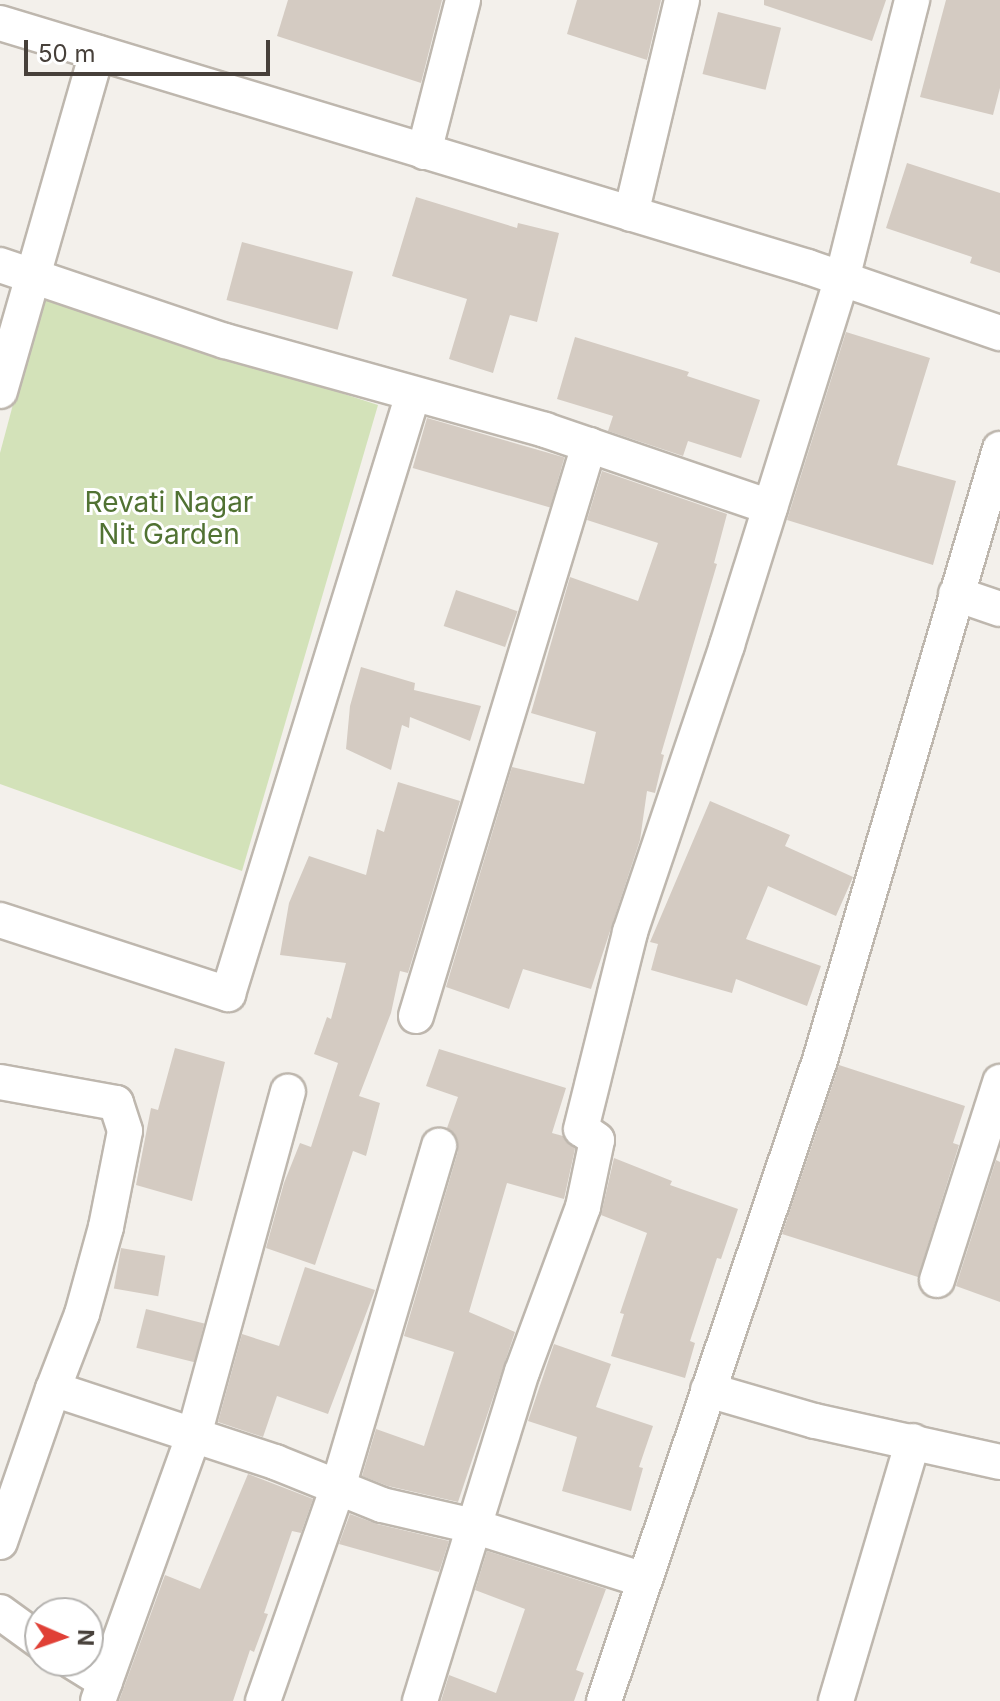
<!DOCTYPE html>
<html>
<head>
<meta charset="utf-8">
<style>
	body { margin:0 }
	#map { position:relative; width:1000px; height:1701px; overflow:hidden; background:#f3f0eb; font-family:Inter,sans-serif }
	div>[style] { position:absolute }
	[style*='--x'] { left:calc(var(--x)*1px); top:calc(var(--y)*1px); width:calc(var(--w)*1px); rotate:calc(var(--a)*1deg) }
	.green>* { inset:0; background:#d3e2b9 }
	.building>* { inset:0; background:#d4cbc2; transform-origin:0 0 }
	.roads { filter:drop-shadow(2px 0 #beb7ae) drop-shadow(-2px 0 #beb7ae) drop-shadow(0 2px #beb7ae) drop-shadow(0 -2px #beb7ae) }
	.minor>* { height:34px; margin:-17px; padding:0 17px; transform-origin:17px; border-radius:17px; background:#fff }
	span { translate:-50% -50%; white-space:nowrap; text-align:center; line-height:1.15; -webkit-text-stroke:6px #fff; paint-order:stroke }
	.park-label { font-size:28px; color:#517233 }
	.north { position:absolute; left:24px; top:1597px; width:80px; height:80px; box-sizing:border-box; background:#fff; border:2px solid #b5b3b0; border-radius:50%; rotate:92deg; font-size:22px; font-weight:700; line-height:32px; text-align:center; color:#47403a }
	.north::after { content:''; display:block; margin:auto; width:28px; height:36px; background:#e04036; clip-path:polygon(50% 0,100% 100%,50% 72%,0 100%) }
	.scale { position:absolute; left:24px; top:40px; width:246px; height:36px; box-sizing:border-box; border:4px solid #47403a; border-top:0; padding-left:10px; font-size:24px; line-height:28px; white-space:nowrap; color:#47403a; -webkit-text-stroke:6px #fff; paint-order:stroke }
</style>
</head>
<body>
<div id="map">
	<div class="green">
		<div style="clip-path:polygon(42px 296px,378px 405px,242px 871px,0 784px,0 453px)"></div>
	</div>
	<div class="building">
		<div style="clip-path:polygon(288px 0,442px 0,421px 83px,277px 36px)"></div>
		<div style="clip-path:polygon(577px 0,661px 0,647px 60px,567px 34px)"></div>
		<div style="clip-path:polygon(764px 0,886px 0,872px 41px,764px 5px)"></div>
		<div style="clip-path:polygon(946px 0,1000px 0,1000px 88px,993px 115px,920px 97px)"></div>
		<div style="left:718px;top:12px;width:65px;height:64px;rotate:14deg"></div>
		<div style="clip-path:polygon(907px 163px,1000px 193px,1000px 273px,970px 263px,972px 257px,886px 228px)"></div>
		<div style="clip-path:polygon(416px 197px,517px 228px,518px 223px,559px 233px,537px 322px,510px 315px,493px 373px,449px 359px,467px 299px,392px 276px)"></div>
		<div style="left:242px;top:242px;width:115px;height:60px;rotate:15deg"></div>
		<div style="clip-path:polygon(846px 332px,930px 358px,897px 465px,956px 481px,933px 565px,787px 520px)"></div>
		<div style="clip-path:polygon(575px 337px,689px 372px,687px 376px,760px 400px,741px 458px,688px 441px,683px 456px,608px 431px,613px 416px,557px 399px)"></div>
		<div style="left:427px;top:418px;width:143px;height:52px;rotate:16deg"></div>
		<div style="clip-path:polygon(602px 471px,727px 514px,714px 563px,717px 564px,661px 754px,664px 755px,655px 793px,647px 791px,640px 840px,591px 989px,523px 969px,509px 1009px,446px 987px,512px 767px,584px 784px,596px 732px,531px 713px,570px 577px,638px 601px,658px 543px,587px 520px)"></div>
		<div style="left:456px;top:590px;width:65px;height:38px;rotate:19deg"></div>
		<div style="clip-path:polygon(361px 667px,415px 683px,414px 690px,481px 706px,470px 741px,410px 717px,409px 728px,402px 725px,391px 770px,346px 749px,350px 706px)"></div>
		<div style="clip-path:polygon(398px 782px,460px 801px,408px 973px,400px 971px,391px 1013px,359px 1096px,380px 1103px,366px 1156px,353px 1151px,315px 1265px,266px 1248px,284px 1183px,300px 1143px,311px 1147px,338px 1063px,314px 1054px,327px 1017px,331px 1019px,346px 963px,280px 955px,289px 903px,309px 856px,366px 875px,377px 829px,384px 832px)"></div>
		<div style="clip-path:polygon(710px 801px,790px 835px,785px 846px,853px 877px,836px 916px,768px 886px,746px 939px,821px 966px,807px 1006px,736px 979px,732px 993px,651px 970px,658px 944px,650px 942px)"></div>
		<div style="clip-path:polygon(175px 1048px,225px 1062px,192px 1201px,136px 1185px,151px 1108px,158px 1110px)"></div>
		<div style="clip-path:polygon(439px 1049px,566px 1088px,552px 1133px,563px 1136px,575px 1149px,564px 1199px,507px 1183px,469px 1312px,515px 1332px,458px 1502px,388px 1486px,362px 1476px,376px 1429px,424px 1446px,454px 1352px,404px 1336px,458px 1151px,458px 1141px,447px 1128px,458px 1097px,426px 1086px)"></div>
		<div style="clip-path:polygon(839px 1065px,965px 1106px,953px 1143px,959px 1145px,918px 1277px,782px 1234px)"></div>
		<div style="clip-path:polygon(614px 1158px,672px 1181px,670px 1185px,738px 1209px,721px 1259px,717px 1258px,690px 1341px,695px 1343px,685px 1378px,611px 1356px,624px 1314px,620px 1313px,647px 1233px,601px 1215px)"></div>
		<div style="clip-path:polygon(996px 1160px,1000px 1162px,1000px 1302px,956px 1286px)"></div>
		<div style="left:121px;top:1248px;width:45px;height:41px;rotate:10deg"></div>
		<div style="clip-path:polygon(305px 1267px,375px 1290px,328px 1414px,277px 1396px,263px 1437px,218px 1422px,242px 1334px,279px 1346px)"></div>
		<div style="left:146px;top:1309px;width:60px;height:40px;rotate:14deg"></div>
		<div style="clip-path:polygon(554px 1344px,611px 1364px,596px 1407px,653px 1426px,639px 1467px,643px 1468px,631px 1511px,562px 1491px,577px 1437px,528px 1421px)"></div>
		<div style="clip-path:polygon(248px 1474px,313px 1499px,301px 1533px,292px 1531px,264px 1613px,268px 1614px,254px 1652px,250px 1650px,233px 1701px,119px 1701px,165px 1575px,200px 1589px)"></div>
		<div style="clip-path:polygon(350px 1514px,377px 1524px,449px 1541px,439px 1572px,339px 1544px)"></div>
		<div style="clip-path:polygon(487px 1551px,606px 1589px,576px 1670px,584px 1673px,574px 1701px,441px 1701px,449px 1675px,496px 1693px,525px 1609px,475px 1590px)"></div>
	</div>
	<div class="roads">
		<div class="minor">
			<div style="--x:0;--y:23;--w:844;--a:16.8"></div>
			<div style="--x:808;--y:267;--w:203;--a:19"></div>
			<div style="--x:424;--y:152;--w:157;--a:-75.6"></div>
			<div style="--x:631;--y:214;--w:220;--a:-76.6"></div>
			<div style="--x:0;--y:265;--w:237;--a:18.7"></div>
			<div style="--x:225;--y:341;--w:332;--a:15.5"></div>
			<div style="--x:545;--y:430;--w:238;--a:18.9"></div>
			<div style="--x:0;--y:391;--w:352;--a:-74"></div>
			<div style="--x:956;--y:594;--w:46;--a:18.8"></div>
			<div style="--x:0;--y:920;--w:240;--a:18"></div>
			<div style="--x:228;--y:994;--w:628;--a:-72.86"></div>
			<div style="--x:416;--y:1016;--w:597;--a:-73.14"></div>
			<div style="--x:0;--y:1082;--w:118;--a:10.3"></div>
			<div style="--x:116;--y:1103;--w:29;--a:72"></div>
			<div style="--x:125;--y:1131;--w:98;--a:101.2"></div>
			<div style="--x:106;--y:1227;--w:90;--a:105.4"></div>
			<div style="--x:82;--y:1314;--w:80;--a:111.1"></div>
			<div style="--x:53;--y:1389;--w:234;--a:18.2"></div>
			<div style="--x:275;--y:1462;--w:115;--a:21.9"></div>
			<div style="--x:382;--y:1505;--w:93;--a:13"></div>
			<div style="--x:473;--y:1526;--w:179;--a:17.5"></div>
			<div style="--x:937;--y:1280;--w:208;--a:-72.3"></div>
			<div style="--x:708;--y:1390;--w:111;--a:16.2"></div>
			<div style="--x:815;--y:1421;--w:189;--a:12.5"></div>
			<div style="--x:0;--y:1542;--w:162;--a:-70.9"></div>
			<div style="--x:0;--y:1612;--w:49;--a:35.9"></div>
			<div style="--x:72;--y:1661;--w:39;--a:32"></div>
			<div style="--x:98;--y:1701;--w:283;--a:-70.2"></div>
			<div style="--x:194;--y:1435;--w:356;--a:-74.7"></div>
			<div style="--x:263;--y:1701;--w:227;--a:-70.7"></div>
			<div style="--x:338;--y:1487;--w:356;--a:-73.5"></div>
			<div style="--x:420;--y:1701;--w:344;--a:-72.8"></div>
			<div style="--x:522;--y:1372;--w:176;--a:-69.7"></div>
			<div style="--x:583;--y:1207;--w:68;--a:-78.2"></div>
			<div style="--x:597;--y:1140;--w:19;--a:-145"></div>
			<div style="--x:581;--y:1129;--w:203;--a:-76"></div>
			<div style="--x:630;--y:932;--w:303;--a:-71.3"></div>
			<div style="--x:727;--y:645;--w:384;--a:-72.6"></div>
			<div style="--x:842;--y:279;--w:288;--a:-75.9"></div>
			<div style="--x:604;--y:1701;--w:676;--a:-71.38"></div>
			<div style="--x:820;--y:1060;--w:637;--a:-73.59"></div>
			<div style="--x:836;--y:1701;--w:271;--a:-73.5"></div>
		</div>
	</div>
	<div class="park-label">
		<span style="left:169px;top:518px">Revati Nagar<br>Nit Garden</span>
	</div>
	<div class="north">N</div>
	<div class="scale">50 m</div>
</div>
</body>
</html>
